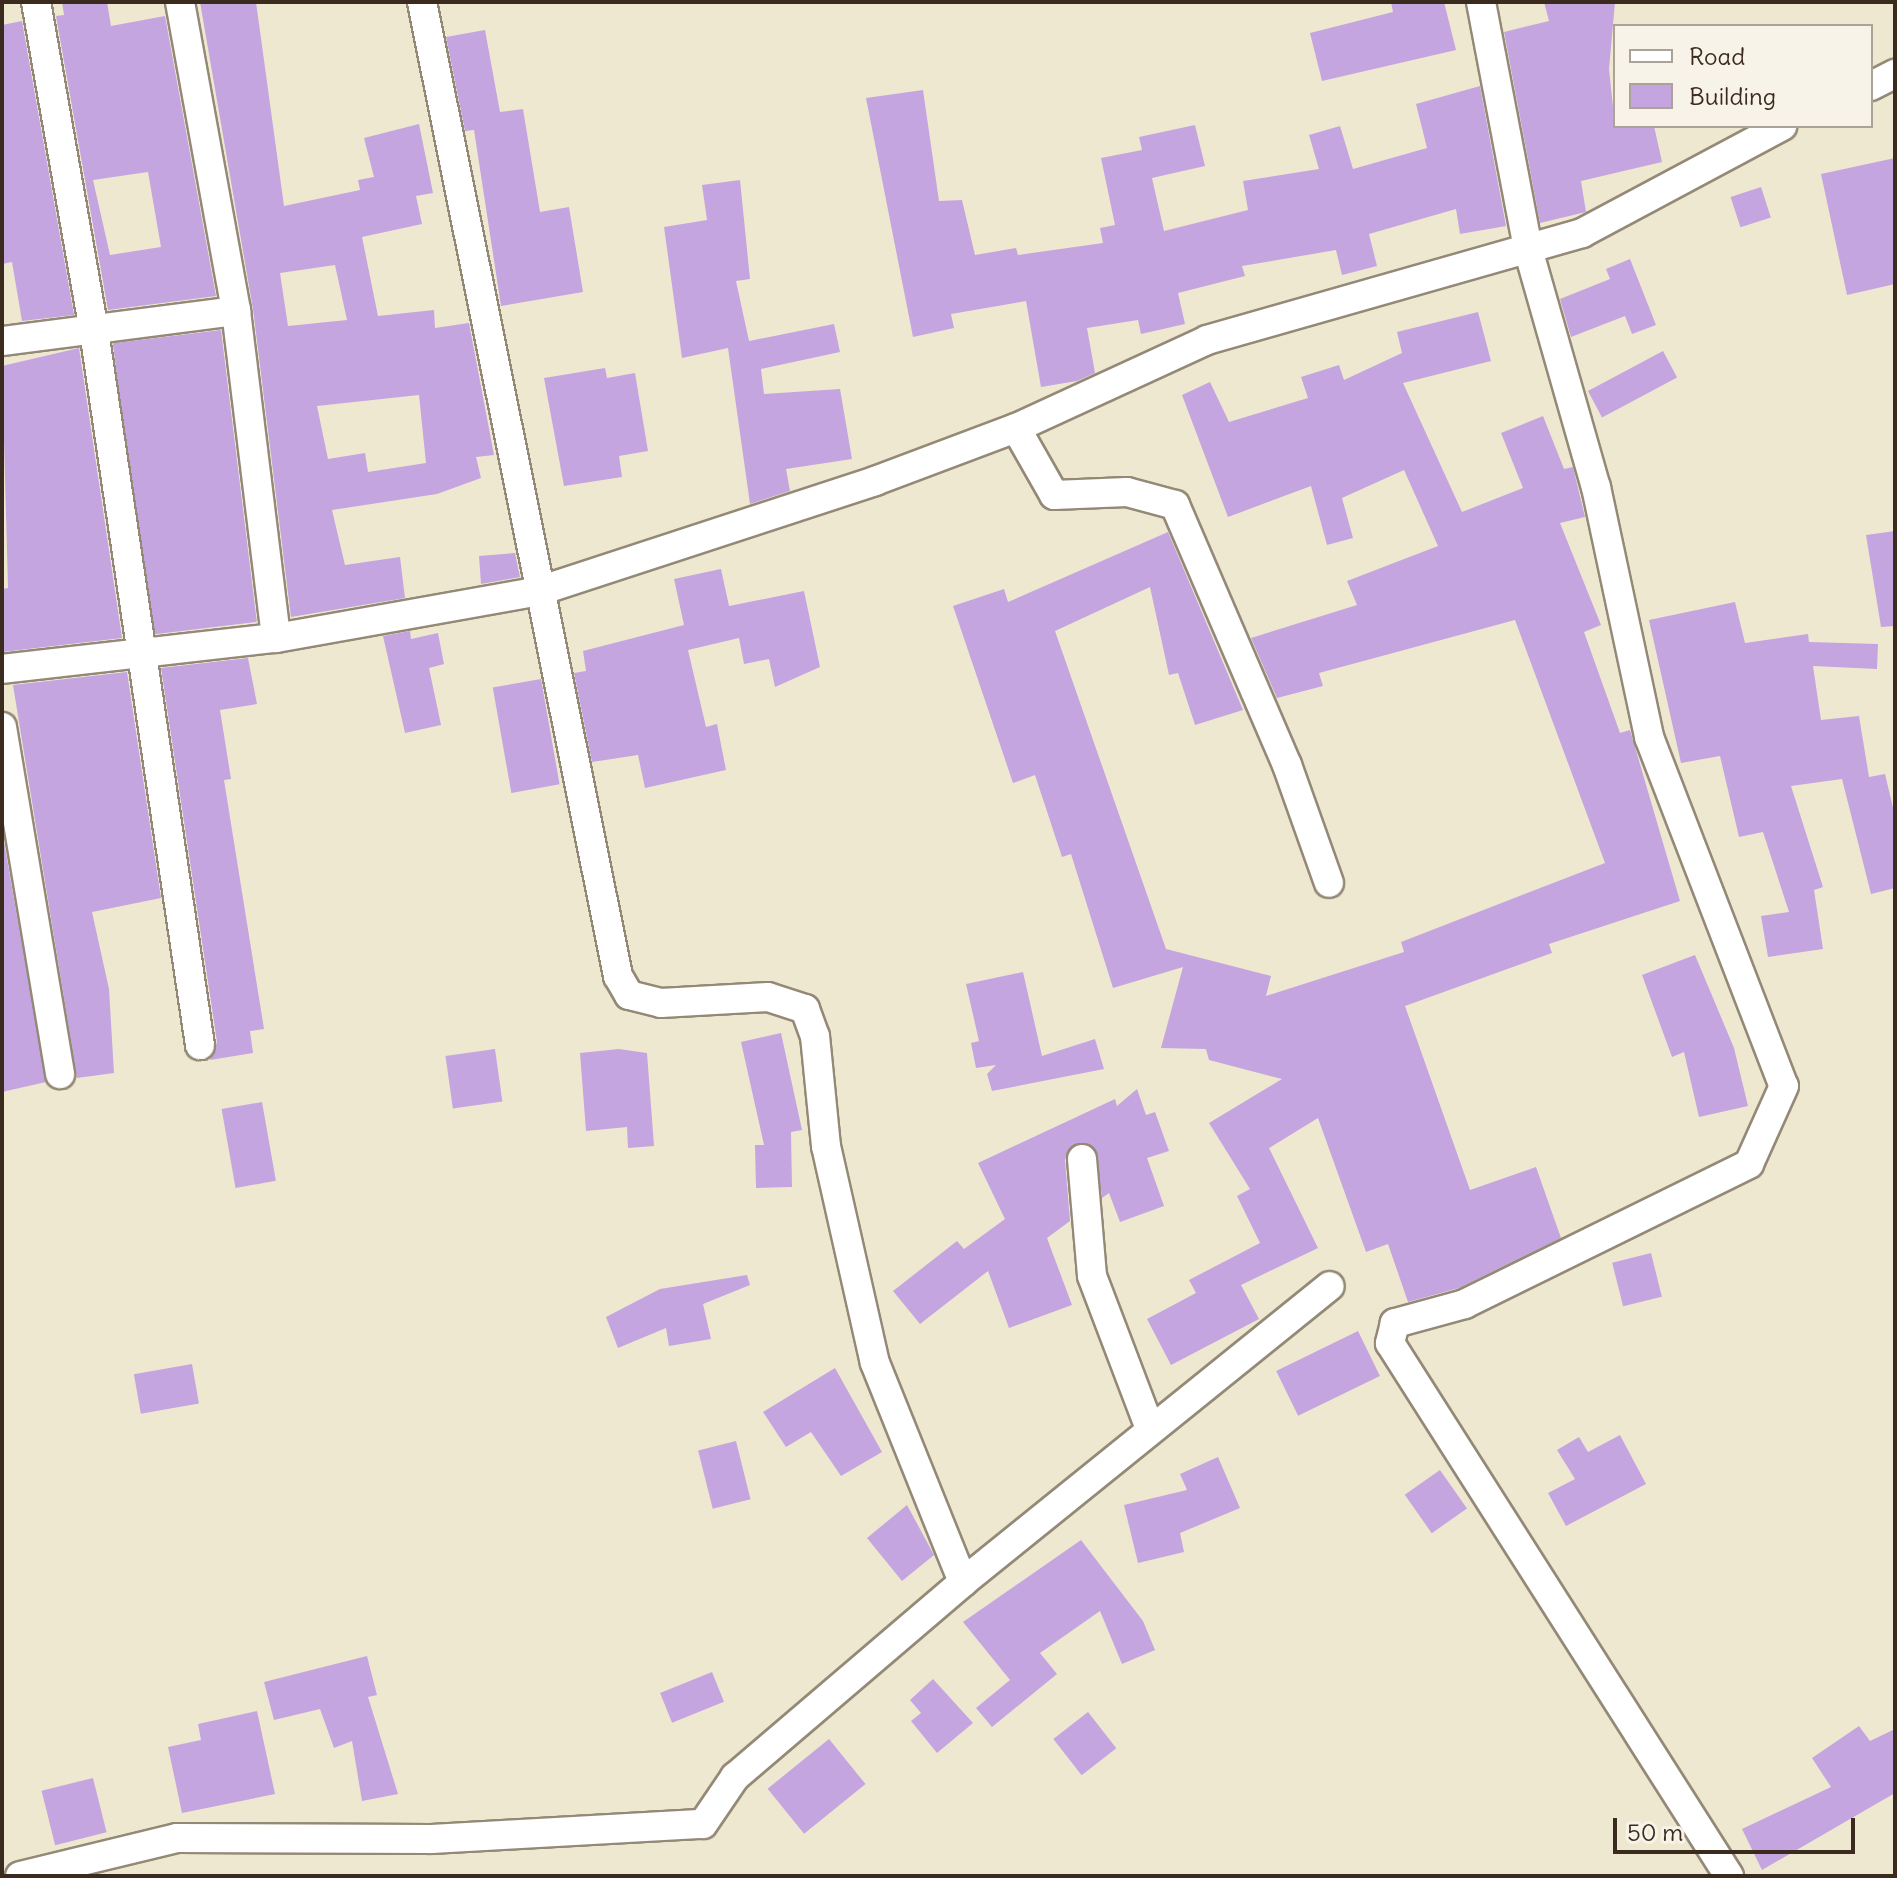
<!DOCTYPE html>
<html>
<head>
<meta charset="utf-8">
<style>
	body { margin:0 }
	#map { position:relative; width:1897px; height:1878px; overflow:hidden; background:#eee8d0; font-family:Delius,sans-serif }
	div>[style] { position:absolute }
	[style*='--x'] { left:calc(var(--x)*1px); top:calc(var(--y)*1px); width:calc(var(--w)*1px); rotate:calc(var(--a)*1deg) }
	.building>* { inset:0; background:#c4a5e0; transform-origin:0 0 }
	.roads { filter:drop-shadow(2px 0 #948977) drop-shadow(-2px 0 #948977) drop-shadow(0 2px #948977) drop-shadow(0 -2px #948977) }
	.minor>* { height:28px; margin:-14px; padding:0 14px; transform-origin:14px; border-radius:14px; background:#fff }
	span { translate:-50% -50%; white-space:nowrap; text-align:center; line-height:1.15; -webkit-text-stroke:6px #f7f3e8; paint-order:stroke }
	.frame { position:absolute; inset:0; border:4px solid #3b2a1e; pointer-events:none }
	.legend { position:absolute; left:1613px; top:24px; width:260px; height:104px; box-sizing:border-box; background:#f7f3e8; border:2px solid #aca397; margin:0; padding:10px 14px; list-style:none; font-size:24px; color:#3b2a1e }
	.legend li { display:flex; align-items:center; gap:16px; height:40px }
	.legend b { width:40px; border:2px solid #aca397 }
	.scale { position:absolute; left:1613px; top:1818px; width:242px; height:36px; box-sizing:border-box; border:4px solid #3b2a1e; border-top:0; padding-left:10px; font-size:24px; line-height:28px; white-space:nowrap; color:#3b2a1e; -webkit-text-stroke:6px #f7f3e8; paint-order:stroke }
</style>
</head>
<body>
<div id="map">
	<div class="building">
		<div style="clip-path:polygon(evenodd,62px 2px,107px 2px,111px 26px,165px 16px,216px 296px,108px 310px,56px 16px,64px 15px,62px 2px,148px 172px,161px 247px,110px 255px,93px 180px,148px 172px)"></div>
		<div style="clip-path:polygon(evenodd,200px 2px,256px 2px,284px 206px,360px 190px,358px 180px,374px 177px,364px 138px,419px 124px,433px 193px,416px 196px,422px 224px,362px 237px,378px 316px,434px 310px,435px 328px,469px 323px,494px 455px,476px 457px,481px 478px,437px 494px,332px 510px,345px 565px,400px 557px,405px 598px,291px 617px,253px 309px,200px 2px,335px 265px,347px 320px,288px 326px,280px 273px,335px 265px,200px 2px,419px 395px,426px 463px,368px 472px,365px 453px,328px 459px,317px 406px,419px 395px)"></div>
		<div style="clip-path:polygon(1391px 2px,1444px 2px,1456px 50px,1322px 81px,1310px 33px,1393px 12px)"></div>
		<div style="clip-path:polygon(1544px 2px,1615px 2px,1609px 69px,1615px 126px,1654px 126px,1662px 162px,1581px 181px,1586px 212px,1540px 223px,1504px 32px,1549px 21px)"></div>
		<div style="clip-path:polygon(22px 21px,74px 315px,22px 321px,12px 262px,2px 264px,2px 25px)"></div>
		<div style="clip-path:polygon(485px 30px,500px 112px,523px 109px,540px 212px,569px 207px,583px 292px,501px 306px,474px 130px,465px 131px,446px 37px)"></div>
		<div style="clip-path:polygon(1480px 86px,1506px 226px,1460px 234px,1456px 209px,1369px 234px,1377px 266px,1342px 275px,1336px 250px,1242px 266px,1245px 276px,1178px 293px,1185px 324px,1141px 334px,1138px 320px,1087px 328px,1095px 373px,1077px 381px,1041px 387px,1026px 301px,951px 314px,954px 328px,913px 337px,866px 98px,923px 90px,939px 201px,962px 200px,975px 255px,1016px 248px,1018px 255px,1103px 243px,1100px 228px,1115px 225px,1101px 158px,1142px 150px,1139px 137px,1195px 125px,1205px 166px,1152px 178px,1164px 231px,1248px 210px,1243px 181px,1319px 169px,1309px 135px,1340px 126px,1353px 169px,1427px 148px,1416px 104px)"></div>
		<div style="clip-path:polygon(1895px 158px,1895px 284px,1847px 295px,1821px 174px)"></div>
		<div style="clip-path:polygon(740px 180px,750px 279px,736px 281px,749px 341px,834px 324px,840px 352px,761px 369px,764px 394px,840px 389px,852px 459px,786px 469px,790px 491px,750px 504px,728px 348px,682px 358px,664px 227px,707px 220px,702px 185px)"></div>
		<div style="left:1761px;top:187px;width:32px;height:32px;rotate:72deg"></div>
		<div style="clip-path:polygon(1630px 259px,1656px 325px,1632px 334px,1625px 316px,1571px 337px,1560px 299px,1610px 279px,1606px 269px)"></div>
		<div style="clip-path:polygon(1478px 312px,1491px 361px,1403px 383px,1462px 512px,1523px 488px,1501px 433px,1543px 416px,1564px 469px,1573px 467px,1585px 517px,1560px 523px,1601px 625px,1584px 632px,1620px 733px,1630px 730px,1680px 901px,1549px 944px,1552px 953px,1405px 1006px,1470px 1190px,1536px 1167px,1561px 1238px,1459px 1288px,1408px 1302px,1388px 1244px,1366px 1252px,1318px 1118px,1269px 1148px,1318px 1248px,1241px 1285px,1259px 1319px,1171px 1365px,1147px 1319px,1196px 1293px,1189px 1280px,1260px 1243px,1237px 1196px,1250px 1189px,1209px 1123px,1282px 1079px,1209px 1060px,1206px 1049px,1161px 1048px,1183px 967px,1113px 988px,1071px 854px,1062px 857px,1035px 775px,1013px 783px,953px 606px,1004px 589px,1008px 602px,1168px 532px,1243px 710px,1195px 725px,1178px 673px,1169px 675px,1150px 587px,1055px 631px,1166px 949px,1271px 976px,1266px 996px,1404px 952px,1401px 942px,1605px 863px,1515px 620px,1319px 673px,1323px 686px,1277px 698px,1251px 638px,1357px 605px,1347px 581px,1438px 546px,1404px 470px,1342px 498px,1353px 538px,1327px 545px,1311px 486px,1228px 517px,1182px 395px,1210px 382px,1229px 422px,1308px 398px,1301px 377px,1339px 365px,1344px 380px,1402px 353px,1397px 332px)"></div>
		<div style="left:221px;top:330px;width:294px;height:109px;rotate:83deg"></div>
		<div style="clip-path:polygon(79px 348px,122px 638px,2px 652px,2px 589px,8px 588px,2px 366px)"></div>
		<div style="left:1663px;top:351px;width:30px;height:85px;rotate:62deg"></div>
		<div style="clip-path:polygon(605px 368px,607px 378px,635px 373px,648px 451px,619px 456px,622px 477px,564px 486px,544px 378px)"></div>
		<div style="clip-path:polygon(1895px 531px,1895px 626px,1881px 627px,1866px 535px)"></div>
		<div style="clip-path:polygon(515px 553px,520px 577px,481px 584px,479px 556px)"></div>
		<div style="clip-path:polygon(721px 569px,729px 606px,804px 591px,820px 667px,775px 687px,769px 659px,744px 664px,739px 638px,688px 650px,706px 727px,717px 724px,726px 770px,645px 788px,638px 755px,592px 762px,574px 673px,586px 671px,583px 651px,684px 625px,674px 579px)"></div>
		<div style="clip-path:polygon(1735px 602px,1745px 643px,1808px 634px,1809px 642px,1878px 644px,1877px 669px,1813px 666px,1821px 720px,1859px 716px,1869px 777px,1885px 774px,1895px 816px,1895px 888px,1871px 894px,1842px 779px,1791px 786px,1823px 887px,1814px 890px,1823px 949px,1768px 957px,1761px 916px,1789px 912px,1763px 832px,1739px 837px,1720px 756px,1681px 763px,1649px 620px)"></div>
		<div style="clip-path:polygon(410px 631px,411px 639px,438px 633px,444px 664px,429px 668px,441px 725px,405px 733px,383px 636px)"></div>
		<div style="clip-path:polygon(248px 658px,257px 704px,220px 710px,231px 779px,224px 780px,264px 1029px,250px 1031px,253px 1053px,210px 1060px,217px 1042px,161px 668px)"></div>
		<div style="clip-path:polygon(127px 672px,161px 898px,92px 912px,109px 989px,114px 1073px,77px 1078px,13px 685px)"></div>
		<div style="left:541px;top:679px;width:107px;height:49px;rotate:80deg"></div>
		<div style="clip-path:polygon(2px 830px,46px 1082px,2px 1092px)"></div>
		<div style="clip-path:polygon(1695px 955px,1734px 1048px,1748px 1106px,1699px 1117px,1684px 1052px,1672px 1057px,1642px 975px)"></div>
		<div style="clip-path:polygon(1023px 972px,1042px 1056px,1095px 1039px,1104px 1069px,992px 1091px,987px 1074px,996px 1065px,976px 1068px,971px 1043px,979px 1041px,966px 984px)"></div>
		<div style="clip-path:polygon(781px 1033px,802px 1130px,791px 1132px,792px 1187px,756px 1188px,755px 1145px,764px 1145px,741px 1042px)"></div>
		<div style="left:495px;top:1049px;width:53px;height:50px;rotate:82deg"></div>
		<div style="clip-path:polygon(619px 1049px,647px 1053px,654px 1146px,628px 1148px,627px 1127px,586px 1131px,580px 1053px)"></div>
		<div style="clip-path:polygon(1137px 1089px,1146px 1115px,1155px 1112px,1169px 1151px,1147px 1158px,1164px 1206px,1120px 1222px,1109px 1193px,1102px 1198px,1096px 1150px,1073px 1145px,1065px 1160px,1070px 1221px,1047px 1238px,1072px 1305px,1009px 1328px,988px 1271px,920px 1324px,893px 1291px,957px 1241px,964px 1249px,1005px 1219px,978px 1163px,1115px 1099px,1117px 1106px)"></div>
		<div style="left:262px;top:1102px;width:80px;height:41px;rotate:80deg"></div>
		<div style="left:1651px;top:1253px;width:45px;height:40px;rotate:76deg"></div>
		<div style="clip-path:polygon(747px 1275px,750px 1285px,703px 1304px,711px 1339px,669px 1346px,666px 1328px,618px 1348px,606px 1317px,660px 1289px)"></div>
		<div style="left:1358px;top:1331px;width:50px;height:91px;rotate:64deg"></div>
		<div style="left:192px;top:1364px;width:40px;height:59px;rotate:80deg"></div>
		<div style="clip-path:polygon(835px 1368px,882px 1452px,841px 1476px,811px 1432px,786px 1447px,763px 1412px)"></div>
		<div style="clip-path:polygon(1620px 1435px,1646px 1484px,1566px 1526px,1548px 1493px,1575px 1479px,1557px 1450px,1579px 1437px,1588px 1452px)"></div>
		<div style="left:736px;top:1441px;width:60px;height:39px;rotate:76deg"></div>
		<div style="clip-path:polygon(1218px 1457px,1240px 1508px,1180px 1533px,1184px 1552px,1138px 1563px,1124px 1505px,1187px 1490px,1180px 1474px)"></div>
		<div style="left:1440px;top:1470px;width:47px;height:43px;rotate:55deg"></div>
		<div style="clip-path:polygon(907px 1505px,934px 1555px,902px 1581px,867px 1538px)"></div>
		<div style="clip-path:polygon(1081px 1540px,1143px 1621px,1155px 1650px,1122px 1664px,1100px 1611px,1040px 1653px,1057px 1674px,992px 1727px,976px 1708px,1010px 1680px,963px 1622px)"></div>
		<div style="clip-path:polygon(367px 1656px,377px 1695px,368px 1697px,398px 1794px,362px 1801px,352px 1741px,334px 1748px,320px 1709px,274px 1720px,264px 1682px)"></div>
		<div style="left:712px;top:1672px;width:32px;height:56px;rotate:68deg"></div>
		<div style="clip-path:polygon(933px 1679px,973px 1723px,937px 1753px,911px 1721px,921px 1713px,910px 1700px)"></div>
		<div style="clip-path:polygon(257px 1711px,275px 1794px,182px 1813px,168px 1747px,201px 1740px,198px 1724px)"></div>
		<div style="left:1088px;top:1712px;width:46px;height:44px;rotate:52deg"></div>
		<div style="clip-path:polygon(1859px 1726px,1870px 1741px,1895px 1729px,1895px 1793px,1762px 1870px,1742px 1829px,1831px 1787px,1812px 1758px)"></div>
		<div style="left:829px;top:1739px;width:58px;height:79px;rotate:51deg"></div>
		<div style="left:93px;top:1778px;width:56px;height:53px;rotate:76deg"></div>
	</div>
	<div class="roads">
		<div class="minor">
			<div style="--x:36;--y:2;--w:334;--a:80"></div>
			<div style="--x:94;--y:331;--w:722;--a:81.56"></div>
			<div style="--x:180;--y:2;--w:314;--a:79.7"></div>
			<div style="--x:236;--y:311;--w:329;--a:83"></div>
			<div style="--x:422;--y:2;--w:994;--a:78.62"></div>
			<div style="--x:618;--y:976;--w:22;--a:60"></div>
			<div style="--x:629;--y:995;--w:33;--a:14"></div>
			<div style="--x:661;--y:1003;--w:107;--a:-3.2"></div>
			<div style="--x:768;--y:997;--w:39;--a:18"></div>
			<div style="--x:805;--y:1009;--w:29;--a:70"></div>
			<div style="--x:815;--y:1036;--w:111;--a:84.3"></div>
			<div style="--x:826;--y:1146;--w:222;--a:77.3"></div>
			<div style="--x:875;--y:1363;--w:236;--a:68.1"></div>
			<div style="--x:1481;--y:2;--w:251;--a:79.2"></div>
			<div style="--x:1528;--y:249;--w:248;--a:74.1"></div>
			<div style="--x:1596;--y:487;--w:256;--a:78"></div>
			<div style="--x:1649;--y:737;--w:374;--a:68.9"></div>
			<div style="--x:1784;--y:1086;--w:85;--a:114.2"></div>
			<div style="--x:1749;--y:1164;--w:317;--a:153.8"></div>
			<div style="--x:1465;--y:1304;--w:73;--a:164.8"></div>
			<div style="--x:1395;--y:1323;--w:21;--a:104"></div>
			<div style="--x:1390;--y:1343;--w:632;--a:57.54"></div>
			<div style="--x:1871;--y:86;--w:27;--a:-27"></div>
			<div style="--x:2;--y:341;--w:236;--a:-7.3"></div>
			<div style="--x:1016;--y:428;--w:77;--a:60.4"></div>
			<div style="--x:1054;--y:495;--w:73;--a:-2.4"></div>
			<div style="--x:1127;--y:492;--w:50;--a:15.2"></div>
			<div style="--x:1175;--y:505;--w:283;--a:66.7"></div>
			<div style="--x:1287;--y:765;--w:125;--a:70.4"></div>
			<div style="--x:2;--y:669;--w:276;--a:-6.5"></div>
			<div style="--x:276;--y:638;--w:267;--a:-10.1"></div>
			<div style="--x:539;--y:591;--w:354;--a:-18.1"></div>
			<div style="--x:875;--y:481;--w:151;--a:-20.6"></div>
			<div style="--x:1016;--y:428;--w:210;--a:-24.7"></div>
			<div style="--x:1207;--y:340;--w:390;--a:-15.9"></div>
			<div style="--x:1582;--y:233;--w:227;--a:-28.1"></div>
			<div style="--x:2;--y:727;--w:352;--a:80.5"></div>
			<div style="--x:1082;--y:1159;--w:117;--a:85.1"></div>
			<div style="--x:1092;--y:1276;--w:164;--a:69.2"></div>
			<div style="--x:20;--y:1876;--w:162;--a:-13.6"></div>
			<div style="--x:177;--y:1838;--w:255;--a:0.2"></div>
			<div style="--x:432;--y:1839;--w:271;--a:-3.2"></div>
			<div style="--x:703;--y:1824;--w:57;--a:-55.8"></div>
			<div style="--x:735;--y:1777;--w:300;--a:-40.5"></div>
			<div style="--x:963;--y:1582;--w:471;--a:-38.9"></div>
		</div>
	</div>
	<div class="frame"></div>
	<ul class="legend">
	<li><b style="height:10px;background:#fff"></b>Road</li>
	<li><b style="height:22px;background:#c4a5e0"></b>Building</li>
	</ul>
	<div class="scale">50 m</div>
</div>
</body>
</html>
